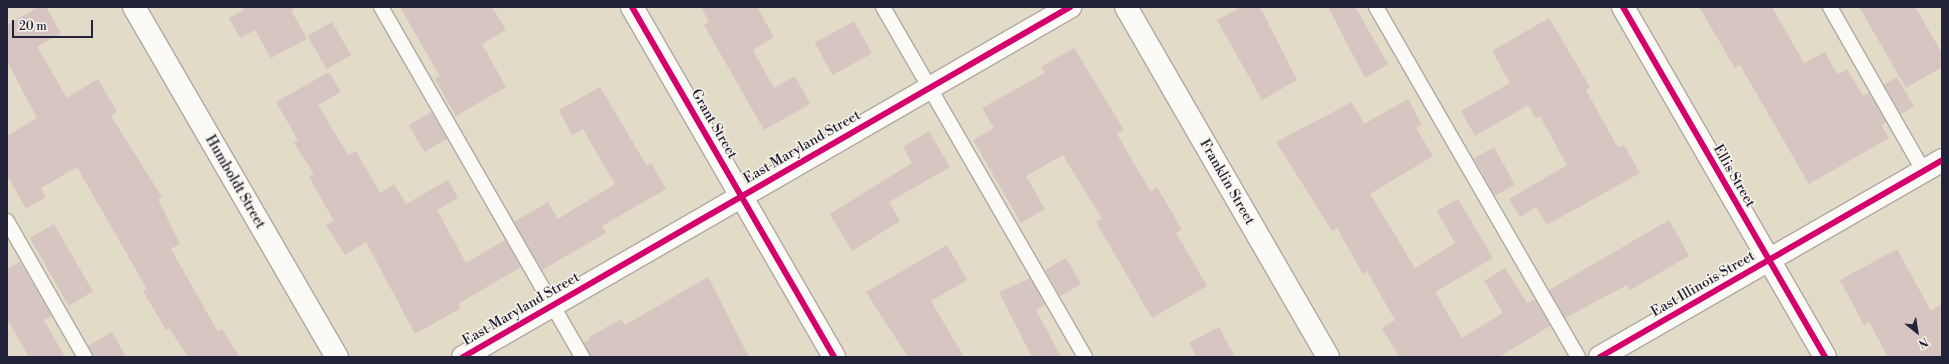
<!DOCTYPE html>
<html>
<head>
<meta charset="utf-8">
<style>
	body { margin:0 }
	#map { position:relative; width:1949px; height:364px; overflow:hidden; background:#e2dbc8; font-family:"Libre Bodoni",serif }
	div>[style] { position:absolute }
	[style*='--x'] { left:calc(var(--x)*1px); top:calc(var(--y)*1px); width:calc(var(--w)*1px); rotate:calc(var(--a)*1deg) }
	.building>* { inset:0; background:#d6c5c1; transform-origin:0 0 }
	.roads { filter:drop-shadow(1px 0 #aeaaa0) drop-shadow(-1px 0 #aeaaa0) drop-shadow(0 1px #aeaaa0) drop-shadow(0 -1px #aeaaa0) }
	.service>* { height:14px; margin:-7px; padding:0 7px; transform-origin:7px; border-radius:7px; background:#fbfaf7 }
	.minor>* { height:22px; margin:-11px; padding:0 11px; transform-origin:11px; border-radius:11px; background:#fbfaf7 }
	.cycleway>* { height:6px; margin:-3px; padding:0 3px; transform-origin:3px; border-radius:3px; background:#d6006c }
	span { translate:-50% -50%; white-space:nowrap; text-align:center; line-height:1.15; -webkit-text-stroke:3px #f7f3e8; paint-order:stroke }
	.street-label { font-size:14px; color:#22223b }
	.frame { position:absolute; inset:0; border:8px solid #22223b; pointer-events:none }
	.north { position:absolute; left:1897px; top:312px; width:40px; height:40px; -webkit-text-stroke:3px #f7f3e8; paint-order:stroke; rotate:150deg; font-size:11px; font-weight:700; line-height:16px; text-align:center; color:#22223b }
	.north::after { content:''; display:block; margin:auto; width:14px; height:18px; background:#22223b; clip-path:polygon(50% 0,100% 100%,50% 72%,0 100%) }
	.scale { position:absolute; left:12px; top:20px; width:81px; height:18px; box-sizing:border-box; border:2px solid #22223b; border-top:0; padding-left:5px; font-size:12px; line-height:14px; white-space:nowrap; color:#22223b; -webkit-text-stroke:3px #f7f3e8; paint-order:stroke }
</style>
</head>
<body>
<div id="map">
	<div class="building">
		<div style="clip-path:polygon(38px 7px,46px 7px,61px 33px,37px 47px,67px 98px,98px 79px,117px 112px,111px 116px,162px 197px,158px 199px,180px 244px,171px 249px,218px 332px,222px 329px,240px 357px,188px 357px,169px 328px,166px 330px,143px 291px,147px 289px,77px 167px,41px 188px,46px 197px,26px 209px,7px 175px,7px 136px,37px 118px,7px 61px,7px 25px)"></div>
		<div style="clip-path:polygon(242px 7px,297px 7px,291px 10px,307px 39px,271px 58px,255px 30px,240px 38px,229px 18px,244px 10px)"></div>
		<div style="clip-path:polygon(400px 7px,492px 7px,506px 30px,482px 44px,506px 87px,456px 116px,435px 79px,440px 76px)"></div>
		<div style="clip-path:polygon(701px 7px,757px 7px,774px 37px,753px 50px,774px 88px,795px 76px,810px 104px,764px 130px,704px 25px,709px 22px)"></div>
		<div style="clip-path:polygon(1241px 7px,1260px 7px,1297px 80px,1262px 100px,1217px 20px)"></div>
		<div style="clip-path:polygon(1328px 7px,1355px 7px,1388px 64px,1365px 78px)"></div>
		<div style="clip-path:polygon(1699px 7px,1772px 7px,1804px 63px,1825px 52px,1837px 74px,1847px 69px,1863px 96px,1869px 93px,1886px 122px,1881px 125px,1889px 138px,1809px 184px,1740px 65px,1735px 68px)"></div>
		<div style="clip-path:polygon(1859px 7px,1915px 7px,1942px 53px,1942px 67px,1906px 88px)"></div>
		<div style="clip-path:polygon(1549px 18px,1590px 87px,1586px 90px,1618px 148px,1624px 145px,1640px 173px,1547px 225px,1536px 207px,1520px 217px,1509px 199px,1567px 165px,1540px 116px,1536px 119px,1528px 105px,1475px 136px,1461px 111px,1510px 83px,1492px 51px)"></div>
		<div style="left:854px;top:21px;width:37px;height:45px;rotate:61deg"></div>
		<div style="left:332px;top:22px;width:38px;height:28px;rotate:60deg"></div>
		<div style="clip-path:polygon(1074px 48px,1124px 130px,1117px 134px,1150px 191px,1157px 187px,1182px 230px,1176px 233px,1207px 286px,1152px 318px,1096px 222px,1102px 219px,1063px 155px,1026px 176px,1045px 209px,1021px 223px,973px 140px,994px 128px,982px 108px,1045px 73px,1041px 67px)"></div>
		<div style="clip-path:polygon(329px 72px,341px 92px,318px 105px,348px 155px,356px 151px,380px 193px,394px 184px,406px 204px,448px 180px,458px 198px,437px 210px,466px 263px,505px 240px,521px 267px,458px 304px,461px 308px,415px 334px,366px 242px,345px 255px,326px 225px,334px 221px,309px 177px,314px 174px,294px 143px,298px 140px,276px 102px)"></div>
		<div style="left:1897px;top:77px;width:34px;height:15px;rotate:60deg"></div>
		<div style="clip-path:polygon(600px 87px,647px 166px,651px 163px,666px 189px,602px 226px,606px 233px,542px 270px,514px 222px,548px 202px,558px 219px,615px 184px,583px 129px,572px 135px,559px 110px)"></div>
		<div style="clip-path:polygon(1408px 99px,1422px 125px,1416px 128px,1433px 156px,1370px 194px,1415px 268px,1455px 243px,1437px 211px,1458px 199px,1493px 258px,1435px 292px,1462px 338px,1503px 313px,1484px 281px,1505px 268px,1527px 303px,1535px 299px,1550px 326px,1499px 357px,1399px 357px,1382px 328px,1395px 320px,1367px 271px,1363px 274px,1337px 228px,1332px 231px,1276px 142px,1352px 102px,1364px 124px)"></div>
		<div style="left:431px;top:112px;width:31px;height:26px;rotate:59deg"></div>
		<div style="clip-path:polygon(929px 131px,950px 167px,889px 202px,900px 221px,852px 251px,830px 214px,912px 163px,903px 147px)"></div>
		<div style="left:1494px;top:147px;width:43px;height:23px;rotate:61deg"></div>
		<div style="clip-path:polygon(1669px 220px,1689px 256px,1630px 290px,1627px 285px,1565px 318px,1549px 290px)"></div>
		<div style="left:54px;top:224px;width:78px;height:28px;rotate:60deg"></div>
		<div style="clip-path:polygon(947px 245px,967px 280px,931px 301px,964px 357px,908px 357px,866px 292px)"></div>
		<div style="clip-path:polygon(1897px 249px,1931px 311px,1942px 304px,1942px 357px,1888px 357px,1869px 322px,1864px 325px,1840px 280px)"></div>
		<div style="left:1066px;top:258px;width:30px;height:24px;rotate:60deg"></div>
		<div style="clip-path:polygon(20px 262px,52px 316px,44px 320px,65px 357px,29px 357px,7px 319px,7px 269px)"></div>
		<div style="clip-path:polygon(708px 277px,749px 357px,590px 357px,584px 343px,590px 339px,589px 337px,621px 319px,625px 325px)"></div>
		<div style="clip-path:polygon(1030px 278px,1045px 305px,1036px 310px,1061px 357px,1032px 357px,999px 292px)"></div>
		<div style="clip-path:polygon(1219px 327px,1235px 357px,1197px 357px,1189px 343px)"></div>
		<div style="clip-path:polygon(112px 332px,126px 357px,93px 357px,88px 346px)"></div>
	</div>
	<div class="roads">
		<div class="service">
			<div style="--x:381;--y:7;--w:404;--a:60.1"></div>
			<div style="--x:883;--y:7;--w:404;--a:60"></div>
			<div style="--x:1376;--y:7;--w:404;--a:60"></div>
			<div style="--x:1830;--y:7;--w:188;--a:60.3"></div>
			<div style="--x:7;--y:221;--w:157;--a:60.2"></div>
		</div>
		<div class="minor">
			<div style="--x:134;--y:7;--w:405;--a:59.9"></div>
			<div style="--x:632;--y:7;--w:404;--a:60"></div>
			<div style="--x:1126;--y:7;--w:404;--a:60"></div>
			<div style="--x:1623;--y:7;--w:404;--a:60"></div>
			<div style="--x:463;--y:357;--w:701;--a:-29.97"></div>
			<div style="--x:1600;--y:357;--w:395;--a:-29.9"></div>
		</div>
	</div>
	<div class="cycleway">
		<div style="--x:632;--y:7;--w:404;--a:60"></div>
		<div style="--x:1623;--y:7;--w:404;--a:60"></div>
		<div style="--x:463;--y:357;--w:701;--a:-29.97"></div>
		<div style="--x:1600;--y:357;--w:395;--a:-29.9"></div>
	</div>
	<div class="street-label">
		<span style="left:714px;top:124px;rotate:60deg">Grant Street</span>
		<span style="left:802px;top:147px;rotate:-30deg">East Maryland Street</span>
		<span style="left:1734px;top:176px;rotate:60deg">Ellis Street</span>
		<span style="left:235px;top:182px;rotate:60deg">Humboldt Street</span>
		<span style="left:1227px;top:182px;rotate:60deg">Franklin Street</span>
		<span style="left:1703px;top:284px;rotate:-30deg">East Illinois Street</span>
		<span style="left:521px;top:309px;rotate:-30deg">East Maryland Street</span>
	</div>
	<div class="frame"></div>
	<div class="north">N</div>
	<div class="scale">20 m</div>
</div>
</body>
</html>
